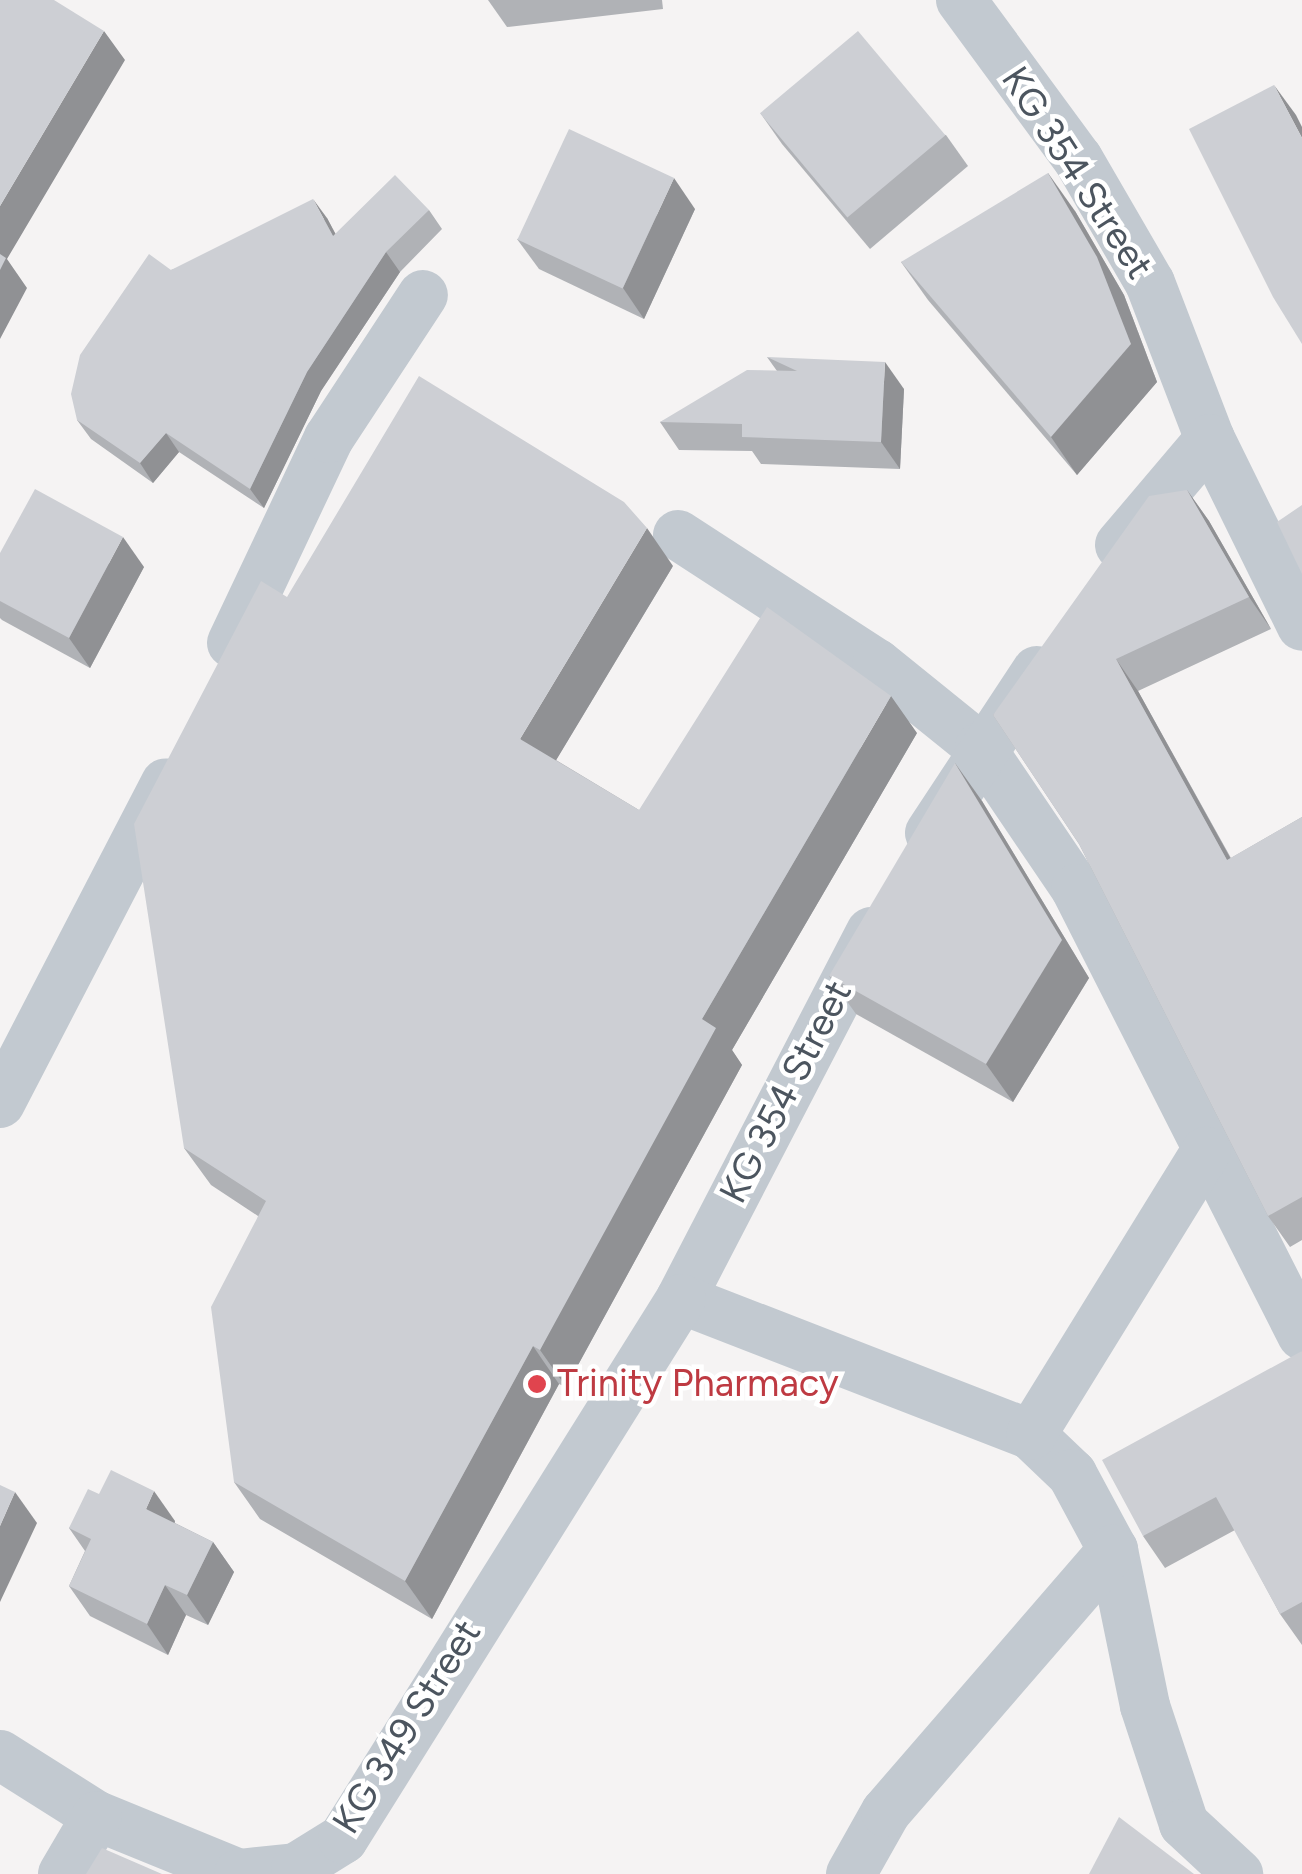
<!DOCTYPE html>
<html>
<head>
<meta charset="utf-8">
<style>
	body { margin:0 }
	#map { position:relative; width:1302px; height:1874px; overflow:hidden; background:#f5f3f3; font-family:Figtree,sans-serif }
	div>[style] { position:absolute }
	[style*='--x'] { left:calc(var(--x)*1px); top:calc(var(--y)*1px); width:calc(var(--w)*1px); rotate:calc(var(--a)*1deg) }
	.minor>* { height:50px; margin:-25px; padding:0 25px; transform-origin:25px; border-radius:25px; background:#c2c9d0 }
	.wall>* { inset:0; background:#b0b2b6 }
	.shaded-wall>* { inset:0; background:#909194 }
	.building>* { inset:0; background:#cdcfd4; transform-origin:0 0 }
	.dots>* { width:28px; height:28px; translate:-50% -50%; box-sizing:border-box; border:5px solid #fff; border-radius:50% }
	span { translate:-50% -50%; white-space:nowrap; text-align:center; line-height:1.15; -webkit-text-stroke:9px #fff; paint-order:stroke }
	.street-label { font-size:38px; color:#4c555f }
	.health-label { font-size:38px; color:#be3a42 }
	.left { translate:0 -50%; text-align:left }
</style>
</head>
<body>
<div id="map">
	<div class="minor">
		<div style="--x:961;--y:0;--w:197;--a:53.7"></div>
		<div style="--x:1078;--y:159;--w:143;--a:59.9"></div>
		<div style="--x:1150;--y:283;--w:167;--a:69"></div>
		<div style="--x:1210;--y:439;--w:208;--a:63.8"></div>
		<div style="--x:678;--y:535;--w:237;--a:33"></div>
		<div style="--x:877;--y:664;--w:132;--a:38.9"></div>
		<div style="--x:980;--y:747;--w:171;--a:55.9"></div>
		<div style="--x:1076;--y:889;--w:500;--a:63.1"></div>
		<div style="--x:1120;--y:545;--w:139;--a:-49.7"></div>
		<div style="--x:232;--y:643;--w:227;--a:-64.7"></div>
		<div style="--x:329;--y:438;--w:171;--a:-56.7"></div>
		<div style="--x:930;--y:833;--w:194;--a:-56.6"></div>
		<div style="--x:871;--y:932;--w:413;--a:117.4"></div>
		<div style="--x:681;--y:1299;--w:375;--a:21.2"></div>
		<div style="--x:1031;--y:1435;--w:57;--a:43.6"></div>
		<div style="--x:1072;--y:1474;--w:86;--a:61.7"></div>
		<div style="--x:1113;--y:1550;--w:159;--a:78.4"></div>
		<div style="--x:1145;--y:1706;--w:124;--a:71.7"></div>
		<div style="--x:1184;--y:1824;--w:74;--a:42.8"></div>
		<div style="--x:0;--y:1103;--w:360;--a:-62.6"></div>
		<div style="--x:1031;--y:1435;--w:333;--a:-58.3"></div>
		<div style="--x:0;--y:1755;--w:115;--a:32.2"></div>
		<div style="--x:97;--y:1816;--w:153;--a:22.2"></div>
		<div style="--x:239;--y:1874;--w:57;--a:-6"></div>
		<div style="--x:296;--y:1868;--w:55;--a:-31.7"></div>
		<div style="--x:343;--y:1839;--w:637;--a:-57.96"></div>
		<div style="--x:63;--y:1874;--w:67;--a:-59.6"></div>
		<div style="--x:851;--y:1874;--w:71;--a:-60.6"></div>
		<div style="--x:886;--y:1812;--w:347;--a:-49.1"></div>
	</div>
	<div class="wall">
		<div style="clip-path:polygon(488px 0,662px 0,663px 9px,507px 27px)"></div>
		<div style="clip-path:polygon(761px 114px,946px 135px,968px 166px,870px 249px,782px 144px)"></div>
		<div style="clip-path:polygon(695px 209px,644px 319px,539px 269px,517px 239px)"></div>
		<div style="clip-path:polygon(429px 210px,442px 229px,400px 272px,321px 391px,264px 508px,179px 452px,153px 483px,91px 439px,77px 420px,171px 270px,327px 218px,335px 234px)"></div>
		<div style="clip-path:polygon(1075px 211px,1124px 295px,1157px 382px,1077px 475px,928px 300px,901px 262px)"></div>
		<div style="clip-path:polygon(767px 357px,904px 389px,900px 469px,761px 464px,752px 451px,679px 450px,660px 422px,777px 371px)"></div>
		<div style="clip-path:polygon(1187px 490px,1209px 521px,1271px 629px,1138px 691px,1231px 858px,1302px 817px,1302px 1240px,1290px 1247px,1268px 1216px,1079px 844px,993px 715px)"></div>
		<div style="clip-path:polygon(0 553px,144px 567px,90px 668px,2px 620px,0 618px)"></div>
		<div style="clip-path:polygon(673px 566px,556px 760px,639px 810px,917px 733px,732px 1050px,742px 1065px,566px 1387px,559px 1384px,432px 1619px,260px 1519px,234px 1482px,258px 1216px,211px 1185px,184px 1148px)"></div>
		<div style="clip-path:polygon(982px 801px,1089px 978px,1013px 1102px,856px 1014px,829px 976px)"></div>
		<div style="clip-path:polygon(1302px 1351px,1302px 1645px,1280px 1614px,1235px 1530px,1165px 1568px,1143px 1536px)"></div>
		<div style="clip-path:polygon(99px 1494px,175px 1521px,175px 1523px,213px 1542px,234px 1572px,208px 1625px,186px 1615px,168px 1655px,90px 1616px,69px 1586px,85px 1551px,69px 1528px)"></div>
	</div>
	<div class="shaded-wall">
		<div style="clip-path:polygon(104px 31px,125px 60px,7px 259px,27px 288px,0 339px,0 206px)"></div>
		<div style="clip-path:polygon(1274px 85px,1296px 115px,1302px 127px,1302px 138px)"></div>
		<div style="clip-path:polygon(1048px 173px,1075px 211px,1124px 295px,1157px 382px,1077px 475px,1051px 437px)"></div>
		<div style="clip-path:polygon(674px 178px,695px 209px,644px 319px,623px 288px)"></div>
		<div style="clip-path:polygon(313px 199px,327px 218px,347px 255px,333px 236px)"></div>
		<div style="clip-path:polygon(386px 252px,400px 272px,321px 391px,264px 508px,250px 489px,307px 372px)"></div>
		<div style="clip-path:polygon(885px 362px,904px 389px,900px 469px,881px 442px)"></div>
		<div style="clip-path:polygon(166px 433px,179px 452px,153px 483px,140px 463px)"></div>
		<div style="clip-path:polygon(1187px 490px,1209px 521px,1271px 629px,1249px 597px)"></div>
		<div style="clip-path:polygon(647px 528px,673px 566px,546px 777px,520px 739px)"></div>
		<div style="clip-path:polygon(123px 537px,144px 567px,90px 668px,69px 638px)"></div>
		<div style="clip-path:polygon(1116px 659px,1138px 691px,1249px 892px,1227px 860px)"></div>
		<div style="clip-path:polygon(891px 696px,917px 733px,732px 1050px,742px 1065px,566px 1387px,540px 1350px,702px 1019px)"></div>
		<div style="clip-path:polygon(955px 763px,982px 801px,1089px 978px,1013px 1102px,986px 1064px)"></div>
		<div style="clip-path:polygon(533px 1346px,559px 1384px,432px 1619px,405px 1581px)"></div>
		<div style="clip-path:polygon(154px 1491px,175px 1521px,167px 1540px,146px 1509px)"></div>
		<div style="clip-path:polygon(15px 1492px,37px 1523px,0 1602px,0 1526px)"></div>
		<div style="clip-path:polygon(213px 1542px,234px 1572px,208px 1625px,187px 1595px)"></div>
		<div style="clip-path:polygon(165px 1585px,186px 1615px,168px 1655px,147px 1624px)"></div>
	</div>
	<div class="building">
		<div style="clip-path:polygon(0 0,54px 0,104px 31px,0 206px)"></div>
		<div style="left:858px;top:31px;width:136px;height:128px;rotate:50deg"></div>
		<div style="clip-path:polygon(1274px 85px,1302px 138px,1302px 344px,1273px 297px,1189px 129px)"></div>
		<div style="left:569px;top:129px;width:116px;height:122px;rotate:25deg"></div>
		<div style="clip-path:polygon(1048px 173px,1097px 257px,1131px 344px,1051px 437px,901px 262px)"></div>
		<div style="clip-path:polygon(395px 175px,429px 210px,386px 252px,307px 372px,250px 489px,166px 433px,140px 463px,77px 420px,71px 394px,80px 355px,149px 254px,171px 270px,313px 199px,333px 236px)"></div>
		<div style="clip-path:polygon(0 254px,6px 258px,0 270px)"></div>
		<div style="clip-path:polygon(767px 357px,885px 362px,881px 442px,742px 437px,742px 424px,660px 422px,747px 370px,797px 371px)"></div>
		<div style="clip-path:polygon(419px 376px,624px 502px,647px 528px,520px 739px,639px 810px,767px 607px,891px 696px,702px 1019px,716px 1028px,540px 1350px,533px 1346px,405px 1581px,234px 1482px,211px 1307px,266px 1201px,184px 1148px,134px 824px,261px 581px,287px 597px)"></div>
		<div style="clip-path:polygon(35px 489px,123px 537px,69px 638px,0 601px,0 553px)"></div>
		<div style="clip-path:polygon(1187px 490px,1249px 597px,1116px 659px,1227px 860px,1302px 817px,1302px 1197px,1268px 1216px,1079px 844px,993px 715px,1149px 496px)"></div>
		<div style="clip-path:polygon(1302px 505px,1302px 574px,1277px 522px)"></div>
		<div style="clip-path:polygon(955px 763px,1062px 940px,986px 1064px,829px 976px)"></div>
		<div style="clip-path:polygon(1302px 1351px,1302px 1602px,1280px 1614px,1216px 1497px,1143px 1536px,1102px 1460px)"></div>
		<div style="clip-path:polygon(111px 1470px,154px 1491px,146px 1509px,213px 1542px,187px 1595px,165px 1585px,147px 1624px,69px 1586px,91px 1539px,69px 1528px,88px 1489px,99px 1494px)"></div>
		<div style="clip-path:polygon(0 1485px,15px 1492px,0 1526px)"></div>
		<div style="clip-path:polygon(1119px 1817px,1194px 1874px,1089px 1874px)"></div>
		<div style="clip-path:polygon(102px 1848px,162px 1874px,86px 1874px)"></div>
	</div>
	<div class="dots">
		<div style="left:537px;top:1384px;background:#e0444e"></div>
	</div>
	<div class="street-label">
		<span style="left:1077px;top:173px;rotate:57deg">KG 354 Street</span>
		<span style="left:786px;top:1092px;rotate:-63deg">KG 354 Street</span>
		<span style="left:407px;top:1727px;rotate:-58deg">KG 349 Street</span>
	</div>
	<div class="health-label">
		<span class="left" style="left:557px;top:1384px">Trinity Pharmacy</span>
	</div>
</div>
</body>
</html>
